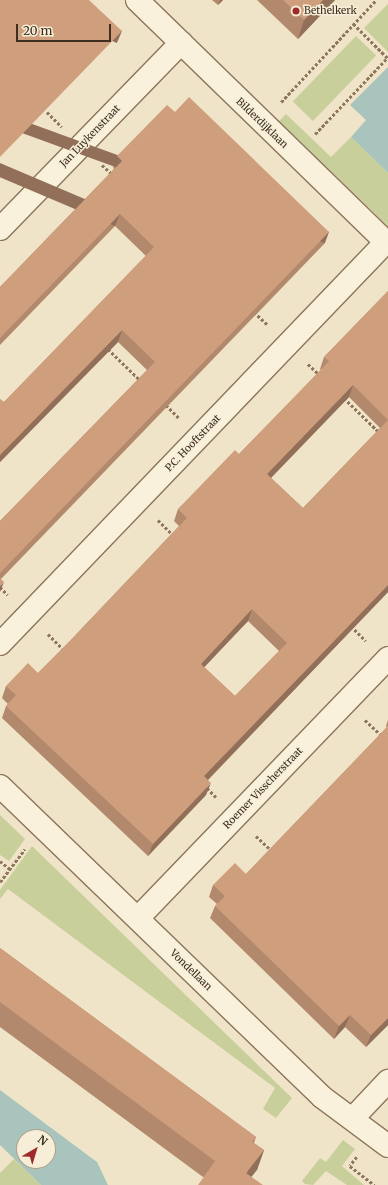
<!DOCTYPE html>
<html>
<head>
<meta charset="utf-8">
<style>
	body { margin:0 }
	#map { position:relative; width:388px; height:1185px; overflow:hidden; background:#f0e4c8; font-family:Merriweather,serif }
	div>[style] { position:absolute }
	[style*='--x'] { left:calc(var(--x)*1px); top:calc(var(--y)*1px); width:calc(var(--w)*1px); rotate:calc(var(--a)*1deg) }
	.green>* { inset:0; background:#c9cf9b; transform-origin:0 0 }
	.water>* { inset:0; background:#a9c4bc }
	.path>* { height:2.5px; margin-top:-1.25px; transform-origin:0; background:repeating-linear-gradient(90deg,#8d765c 0 3px,transparent 0 5px) }
	.roads { filter:drop-shadow(1px 0 #8d765c) drop-shadow(-1px 0 #8d765c) drop-shadow(0 1px #8d765c) drop-shadow(0 -1px #8d765c) }
	.minor>* { height:22px; margin:-11px; padding:0 11px; transform-origin:11px; border-radius:11px; background:#faf1dc }
	.wall>* { inset:0; background:#b2896c }
	.shaded-wall>* { inset:0; background:#916f58; transform-origin:0 0 }
	.building>* { inset:0; background:#cf9f7d }
	.dots>* { width:11px; height:11px; translate:-50% -50%; box-sizing:border-box; border:2px solid #f7eed8; border-radius:50% }
	span { translate:-50% -50%; white-space:nowrap; text-align:center; line-height:1.15; -webkit-text-stroke:3px #f7eed8; paint-order:stroke }
	.poi-label { font-size:10px; color:#3d2e20 }
	.left { translate:0 -50%; text-align:left }
	.street-label { font-size:10px; color:#3d2e20 }
	.north { position:absolute; left:16px; top:1129px; width:40px; height:40px; box-sizing:border-box; background:#f7eed8; border:1px solid #ada18e; border-radius:50%; rotate:38deg; font-size:11px; font-weight:700; line-height:16px; text-align:center; color:#3d2e20 }
	.north::after { content:''; display:block; margin:auto; width:14px; height:18px; background:#9e2a2b; clip-path:polygon(50% 0,100% 100%,50% 72%,0 100%) }
	.scale { position:absolute; left:16px; top:24px; width:95px; height:18px; box-sizing:border-box; border:2px solid #3d2e20; border-top:0; padding-left:5px; font-size:12px; line-height:14px; white-space:nowrap; color:#3d2e20; -webkit-text-stroke:3px #f7eed8; paint-order:stroke }
</style>
</head>
<body>
<div id="map">
	<div class="green">
		<div style="clip-path:polygon(388px 4px,388px 52px,364px 28px)"></div>
		<div style="left:356px;top:36px;width:28px;height:91px;rotate:44deg"></div>
		<div style="clip-path:polygon(286px 114px,331px 157px,351px 137px,388px 173px,388px 226px,279px 121px)"></div>
		<div style="clip-path:polygon(0 815px,25px 839px,9px 861px,0 855px)"></div>
		<div style="clip-path:polygon(32px 846px,292px 1098px,276px 1118px,263px 1109px,275px 1088px,8px 889px,0 899px,0 890px)"></div>
		<div style="clip-path:polygon(343px 1140px,355px 1149px,342px 1166px,364px 1185px,347px 1185px,326px 1171px,313px 1185px,305px 1184px,302px 1181px,320px 1158px,326px 1162px)"></div>
		<div style="clip-path:polygon(14px 1159px,41px 1185px,0 1185px,0 1173px)"></div>
	</div>
	<div class="water">
		<div style="clip-path:polygon(388px 67px,388px 173px,351px 137px,366px 120px,350px 105px)"></div>
		<div style="clip-path:polygon(evenodd,0 1090px,97px 1162px,108px 1185px,41px 1185px,0 1145px,0 1090px,24px 1137px,48px 1137px,48px 1161px,24px 1161px,24px 1137px)"></div>
	</div>
	<div class="path">
		<div style="--x:281;--y:102;--w:139;--a:-47"></div>
		<div style="--x:47;--y:112;--w:21;--a:45"></div>
		<div style="--x:315;--y:134;--w:105;--a:-46.5"></div>
		<div style="--x:387;--y:58;--w:48;--a:-135"></div>
		<div style="--x:102;--y:165;--w:15;--a:42"></div>
		<div style="--x:254;--y:312;--w:19;--a:43"></div>
		<div style="--x:108;--y:349;--w:45;--a:44.1"></div>
		<div style="--x:308;--y:364;--w:16;--a:43"></div>
		<div style="--x:344;--y:398;--w:49;--a:44.2"></div>
		<div style="--x:166;--y:405;--w:18;--a:45"></div>
		<div style="--x:158;--y:520;--w:21;--a:45"></div>
		<div style="--x:0;--y:587;--w:11;--a:45"></div>
		<div style="--x:351;--y:626;--w:21;--a:45"></div>
		<div style="--x:48;--y:634;--w:23;--a:45"></div>
		<div style="--x:365;--y:720;--w:23;--a:43"></div>
		<div style="--x:207;--y:788;--w:13;--a:45"></div>
		<div style="--x:256;--y:836;--w:21;--a:43"></div>
		<div style="--x:0;--y:861;--w:13;--a:39"></div>
		<div style="--x:0;--y:882;--w:41;--a:-52.9"></div>
		<div style="--x:357;--y:1157;--w:11;--a:128"></div>
		<div style="--x:350;--y:1166;--w:31;--a:38"></div>
	</div>
	<div class="roads">
		<div class="minor">
			<div style="--x:137;--y:0;--w:350;--a:44.2"></div>
			<div style="--x:0;--y:229;--w:260;--a:-45.8"></div>
			<div style="--x:0;--y:644;--w:557;--a:-46.16"></div>
			<div style="--x:0;--y:786;--w:448;--a:44"></div>
			<div style="--x:322;--y:1097;--w:82;--a:36.6"></div>
			<div style="--x:138;--y:918;--w:361;--a:-46.1"></div>
			<div style="--x:354;--y:1117;--w:50;--a:-46.6"></div>
		</div>
	</div>
	<div class="wall">
		<div style="clip-path:polygon(212px 0,223px 0,218px 5px)"></div>
		<div style="clip-path:polygon(257px 0,335px 0,298px 39px)"></div>
		<div style="clip-path:polygon(175px 112px,325px 243px,1px 579px,0 592px,0 521px,147px 370px,118px 342px,0 462px,0 399px,4px 402px,146px 256px,115px 226px,0 345px,0 287px,114px 169px,113px 168px,117px 156px)"></div>
		<div style="clip-path:polygon(evenodd,388px 291px,388px 592px,208px 780px,206px 795px,148px 856px,2px 718px,6px 706px,8px 704px,2px 698px,6px 686px,38px 673px,67px 644px,179px 526px,174px 521px,178px 509px,239px 454px,321px 370px,320px 369px,324px 357px,388px 291px,349px 397px,380px 428px,303px 508px,271px 478px,349px 397px,388px 291px,248px 621px,279px 651px,235px 696px,204px 667px,248px 621px)"></div>
		<div style="clip-path:polygon(388px 720px,388px 1025px,366px 1047px,345px 1027px,334px 1039px,210px 918px,215px 906px,217px 904px,209px 897px,213px 885px,246px 874px,387px 727px,386px 726px)"></div>
		<div style="clip-path:polygon(0 948px,256px 1137px,254px 1143px,264px 1150px,257px 1170px,203px 1177px,0 1027px)"></div>
	</div>
	<div class="shaded-wall">
		<div style="clip-path:polygon(220px 0,223px 0,218px 5px)"></div>
		<div style="clip-path:polygon(323px 0,335px 0,298px 39px,304px 20px)"></div>
		<div style="left:122px;top:31px;width:13px;height:175px;rotate:113deg"></div>
		<div style="left:120px;top:214px;width:13px;height:173px;rotate:113deg"></div>
		<div style="left:329px;top:232px;width:12px;height:474px;rotate:110deg"></div>
		<div style="clip-path:polygon(122px 330px,118px 342px,0 462px,0 455px)"></div>
		<div style="clip-path:polygon(353px 385px,349px 397px,263px 486px,267px 474px)"></div>
		<div style="clip-path:polygon(4px 582px,0 592px,0 586px)"></div>
		<div style="clip-path:polygon(388px 585px,388px 592px,200px 788px,204px 776px)"></div>
		<div style="clip-path:polygon(252px 609px,248px 621px,196px 676px,201px 664px)"></div>
		<div style="clip-path:polygon(211px 783px,206px 795px,148px 856px,153px 844px)"></div>
		<div style="clip-path:polygon(350px 1015px,345px 1027px,334px 1039px,339px 1026px)"></div>
		<div style="clip-path:polygon(388px 1018px,388px 1025px,366px 1047px,371px 1035px)"></div>
		<div style="clip-path:polygon(264px 1150px,257px 1170px,245px 1185px,246px 1173px)"></div>
	</div>
	<div class="building">
		<div style="clip-path:polygon(0 0,89px 0,122px 31px,0 157px)"></div>
		<div style="clip-path:polygon(283px 0,323px 0,304px 20px)"></div>
		<div style="clip-path:polygon(189px 97px,329px 232px,0 573px,0 521px,155px 362px,122px 330px,0 455px,0 399px,4px 402px,154px 247px,120px 214px,0 338px,0 287px,122px 161px,117px 156px,167px 105px,175px 112px)"></div>
		<div style="clip-path:polygon(evenodd,388px 291px,388px 420px,353px 385px,267px 474px,303px 508px,388px 420px,388px 585px,204px 776px,211px 783px,153px 844px,6px 706px,16px 695px,6px 686px,28px 663px,38px 673px,67px 644px,187px 518px,178px 509px,235px 450px,239px 454px,302px 389px,329px 361px,324px 357px,388px 291px,252px 609px,287px 643px,235px 696px,201px 664px,252px 609px)"></div>
		<div style="clip-path:polygon(0 578px,4px 582px,0 586px)"></div>
		<div style="clip-path:polygon(388px 726px,388px 1018px,371px 1035px,350px 1015px,339px 1026px,215px 906px,225px 896px,213px 885px,235px 863px,246px 874px)"></div>
		<div style="clip-path:polygon(0 948px,256px 1137px,252px 1142px,264px 1150px,246px 1173px,263px 1185px,198px 1185px,215px 1161px,0 1002px)"></div>
	</div>
	<div class="dots">
		<div style="left:296px;top:11px;background:#9e2a2b"></div>
	</div>
	<div class="poi-label">
		<span class="left" style="left:304px;top:11px">Bethelkerk</span>
	</div>
	<div class="street-label">
		<span style="left:262px;top:123px;rotate:44deg">Bilderdijklaan</span>
		<span style="left:90px;top:136px;rotate:-46deg">Jan Luykenstraat</span>
		<span style="left:193px;top:443px;rotate:-46deg">P.C. Hooftstraat</span>
		<span style="left:263px;top:788px;rotate:-46deg">Roemer Visscherstraat</span>
		<span style="left:191px;top:970px;rotate:44deg">Vondellaan</span>
	</div>
	<div class="north">N</div>
	<div class="scale">20 m</div>
</div>
</body>
</html>
